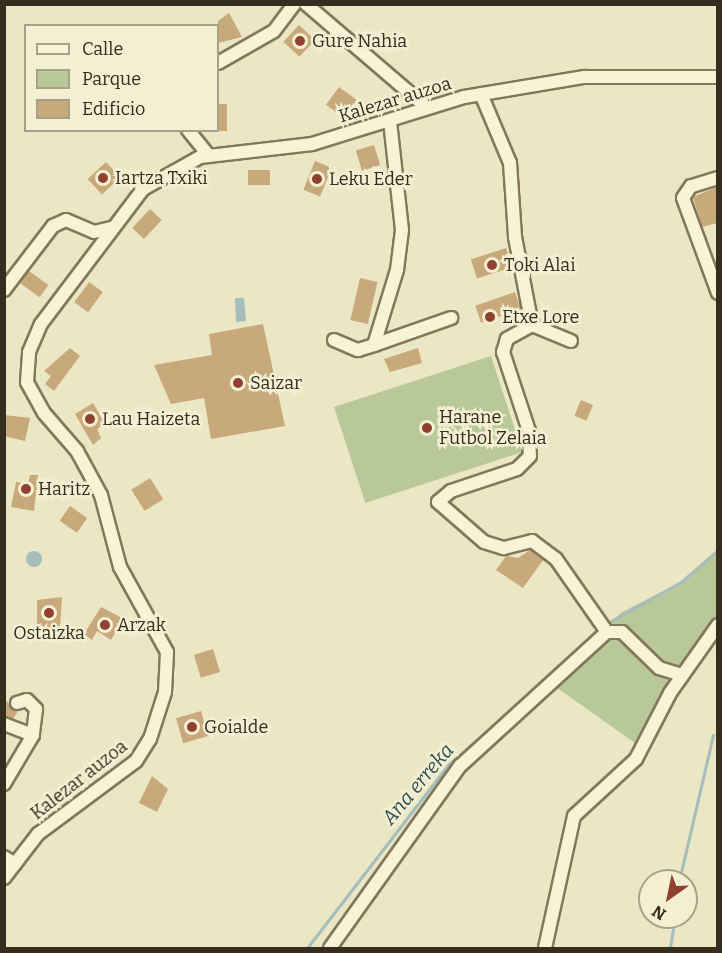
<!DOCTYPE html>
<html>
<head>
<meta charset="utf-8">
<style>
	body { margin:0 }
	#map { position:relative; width:722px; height:953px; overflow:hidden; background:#ebe6c3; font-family:Bitter,serif }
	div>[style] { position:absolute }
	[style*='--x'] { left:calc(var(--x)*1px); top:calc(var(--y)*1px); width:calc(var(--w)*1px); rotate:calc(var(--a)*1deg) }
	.green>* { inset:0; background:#b9c898; transform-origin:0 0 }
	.water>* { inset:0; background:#a5bebb }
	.round { border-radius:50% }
	.stream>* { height:3px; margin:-1.5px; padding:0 1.5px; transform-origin:1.5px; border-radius:1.5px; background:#a5bebb }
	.building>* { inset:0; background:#c7a97b; transform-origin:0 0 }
	.roads { filter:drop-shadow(2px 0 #84785b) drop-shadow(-2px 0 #84785b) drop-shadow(0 2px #84785b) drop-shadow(0 -2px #84785b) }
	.minor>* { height:12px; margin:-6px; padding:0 6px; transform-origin:6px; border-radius:6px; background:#f6f3d6 }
	.dots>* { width:16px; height:16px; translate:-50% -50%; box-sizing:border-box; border:3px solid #f3efd2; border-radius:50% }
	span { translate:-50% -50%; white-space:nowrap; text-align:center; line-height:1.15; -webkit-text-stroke:5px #f3efd2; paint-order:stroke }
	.poi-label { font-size:18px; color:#352d1e }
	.left { translate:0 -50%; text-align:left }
	.street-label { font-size:18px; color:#352d1e }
	.water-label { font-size:20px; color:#2e4f53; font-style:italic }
	.frame { position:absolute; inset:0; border:6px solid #352d1e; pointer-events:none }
	.legend { position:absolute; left:24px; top:24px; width:195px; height:108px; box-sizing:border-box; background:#f3efd2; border:2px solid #a7a18a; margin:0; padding:8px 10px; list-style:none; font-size:18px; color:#352d1e }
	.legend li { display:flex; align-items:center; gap:12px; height:30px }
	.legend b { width:30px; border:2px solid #a7a18a }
	.north { position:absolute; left:638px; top:869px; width:60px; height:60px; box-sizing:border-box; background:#f3efd2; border:2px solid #a7a18a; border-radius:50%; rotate:213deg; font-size:16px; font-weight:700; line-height:24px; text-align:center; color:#352d1e }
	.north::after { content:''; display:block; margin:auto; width:21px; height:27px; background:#8f402f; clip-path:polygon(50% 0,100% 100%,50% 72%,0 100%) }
</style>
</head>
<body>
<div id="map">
	<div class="green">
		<div style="left:491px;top:356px;width:101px;height:165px;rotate:72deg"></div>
		<div style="clip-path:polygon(717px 550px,717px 625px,642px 748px,546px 680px,622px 612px,681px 582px)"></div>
	</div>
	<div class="water">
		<div style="clip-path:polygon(235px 298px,244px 298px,246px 321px,236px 322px)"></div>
		<div class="round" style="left:26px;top:551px;width:16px;height:16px"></div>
	</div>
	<div class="stream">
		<div style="--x:611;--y:621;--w:80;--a:-29.1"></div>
		<div style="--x:681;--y:582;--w:49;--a:-40.9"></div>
		<div style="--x:717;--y:724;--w:2;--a:-63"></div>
		<div style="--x:679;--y:881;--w:150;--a:-76.9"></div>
		<div style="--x:307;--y:948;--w:231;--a:-52.4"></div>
		<div style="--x:448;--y:765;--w:138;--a:-41.2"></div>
		<div style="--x:670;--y:948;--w:31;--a:-81"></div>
	</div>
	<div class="building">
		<div style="clip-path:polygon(229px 13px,242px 37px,218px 43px,218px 21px)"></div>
		<div style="left:299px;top:25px;width:22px;height:23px;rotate:43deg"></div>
		<div style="left:339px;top:87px;width:22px;height:22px;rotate:36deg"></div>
		<div style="left:218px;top:104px;width:9px;height:27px"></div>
		<div style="left:374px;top:145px;width:21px;height:19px;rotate:73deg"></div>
		<div style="left:315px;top:161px;width:18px;height:31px;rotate:22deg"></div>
		<div style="left:106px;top:162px;width:21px;height:25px;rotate:47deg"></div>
		<div style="left:248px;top:170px;width:22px;height:15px"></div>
		<div style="clip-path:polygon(717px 187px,717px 223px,702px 227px,693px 197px)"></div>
		<div style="left:150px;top:209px;width:16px;height:26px;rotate:43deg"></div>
		<div style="left:506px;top:248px;width:20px;height:37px;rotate:72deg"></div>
		<div style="left:29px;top:271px;width:24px;height:15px;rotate:36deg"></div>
		<div style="left:360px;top:278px;width:18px;height:43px;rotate:13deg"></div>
		<div style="left:89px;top:282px;width:17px;height:25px;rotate:36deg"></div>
		<div style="left:515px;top:292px;width:18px;height:42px;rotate:71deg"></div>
		<div style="clip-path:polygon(263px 324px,285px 426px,211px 439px,204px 398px,171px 404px,154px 365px,212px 355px,209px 334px)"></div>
		<div style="clip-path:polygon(70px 348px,80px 356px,54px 391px,45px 384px,51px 376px,44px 371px)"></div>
		<div style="clip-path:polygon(418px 348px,422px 363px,390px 372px,384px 359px)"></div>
		<div style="left:581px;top:400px;width:13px;height:17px;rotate:23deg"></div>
		<div style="clip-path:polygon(93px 403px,105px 424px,97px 429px,101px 438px,93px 445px,75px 414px)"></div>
		<div style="clip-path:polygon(4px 415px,30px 418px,25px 441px,4px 436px)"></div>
		<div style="clip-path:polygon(30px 475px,38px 475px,34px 511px,11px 507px,16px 482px,28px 483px)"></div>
		<div style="left:150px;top:478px;width:25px;height:22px;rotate:58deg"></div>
		<div style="left:70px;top:506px;width:21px;height:18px;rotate:35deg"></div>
		<div style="clip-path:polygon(530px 550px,543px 560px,523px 588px,496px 570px,506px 556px,518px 558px)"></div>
		<div style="clip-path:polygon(62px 597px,60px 627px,37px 627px,37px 600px)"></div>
		<div style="clip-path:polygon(101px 607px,124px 619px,111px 640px,97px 631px,92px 640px,84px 634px)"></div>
		<div style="left:213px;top:649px;width:24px;height:20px;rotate:73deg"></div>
		<div style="clip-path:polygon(4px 699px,18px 711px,13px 719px,4px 716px)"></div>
		<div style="left:201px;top:711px;width:26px;height:26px;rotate:74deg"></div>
		<div style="clip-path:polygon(152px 776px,168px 789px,157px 812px,139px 803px)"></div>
	</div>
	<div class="roads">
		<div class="minor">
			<div style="--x:306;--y:4;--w:158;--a:40.6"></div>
			<div style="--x:218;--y:63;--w:64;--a:-29.7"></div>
			<div style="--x:274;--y:31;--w:34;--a:-53"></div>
			<div style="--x:481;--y:94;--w:75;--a:67.2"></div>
			<div style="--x:510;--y:163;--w:74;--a:86.1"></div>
			<div style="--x:515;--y:237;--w:90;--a:79.1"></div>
			<div style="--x:532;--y:325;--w:42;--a:22.3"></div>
			<div style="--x:188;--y:130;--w:33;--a:51"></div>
			<div style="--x:718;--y:178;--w:28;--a:163"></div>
			<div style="--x:691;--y:186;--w:14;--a:124"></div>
			<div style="--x:683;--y:198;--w:101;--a:69.8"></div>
			<div style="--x:4;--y:290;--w:81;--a:-52.6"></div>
			<div style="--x:53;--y:226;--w:14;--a:-25"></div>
			<div style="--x:66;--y:220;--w:30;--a:23"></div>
			<div style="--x:94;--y:232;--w:17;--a:-13"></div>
			<div style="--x:532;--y:325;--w:29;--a:151"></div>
			<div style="--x:507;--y:339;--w:14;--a:107"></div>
			<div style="--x:503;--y:352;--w:83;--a:71.8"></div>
			<div style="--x:529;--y:431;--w:25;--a:88"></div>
			<div style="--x:530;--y:456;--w:18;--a:135"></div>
			<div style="--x:517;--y:469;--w:70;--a:161.6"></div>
			<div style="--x:451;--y:491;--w:17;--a:140"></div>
			<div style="--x:438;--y:502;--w:61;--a:41"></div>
			<div style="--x:484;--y:542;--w:21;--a:17"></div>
			<div style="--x:504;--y:548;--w:29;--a:-14"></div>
			<div style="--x:532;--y:541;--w:30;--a:37"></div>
			<div style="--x:556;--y:559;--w:89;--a:55.1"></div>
			<div style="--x:334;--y:340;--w:26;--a:23"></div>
			<div style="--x:358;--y:350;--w:17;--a:-17"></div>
			<div style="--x:374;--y:345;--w:78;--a:-73"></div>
			<div style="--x:397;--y:270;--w:40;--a:-82.9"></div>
			<div style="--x:402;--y:230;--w:110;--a:-96.3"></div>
			<div style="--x:374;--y:345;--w:82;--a:-19.3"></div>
			<div style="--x:17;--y:703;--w:10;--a:-17"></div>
			<div style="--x:27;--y:700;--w:13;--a:45"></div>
			<div style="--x:36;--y:709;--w:26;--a:97"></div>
			<div style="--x:4;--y:724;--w:31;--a:21"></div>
			<div style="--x:33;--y:735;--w:57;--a:120.6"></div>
			<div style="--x:4;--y:857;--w:13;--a:32"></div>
			<div style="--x:4;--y:878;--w:56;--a:-52.3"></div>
			<div style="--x:38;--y:834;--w:122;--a:-36.7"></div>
			<div style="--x:136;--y:761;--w:26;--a:-58"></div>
			<div style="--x:150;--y:739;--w:49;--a:-72.3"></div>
			<div style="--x:165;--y:692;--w:40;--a:-87.1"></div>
			<div style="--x:167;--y:652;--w:97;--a:-118.9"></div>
			<div style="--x:120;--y:567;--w:74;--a:-104.8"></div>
			<div style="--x:101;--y:495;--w:50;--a:-118.6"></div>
			<div style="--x:77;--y:451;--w:50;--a:-131"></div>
			<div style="--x:44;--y:413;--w:35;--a:-119"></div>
			<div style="--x:27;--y:382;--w:30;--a:-86"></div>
			<div style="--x:29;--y:352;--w:30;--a:-67"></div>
			<div style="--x:41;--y:324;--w:169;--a:-52.9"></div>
			<div style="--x:143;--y:189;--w:65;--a:-29.3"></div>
			<div style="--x:200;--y:157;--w:113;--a:-6.6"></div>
			<div style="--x:312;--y:144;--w:159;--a:-17.2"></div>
			<div style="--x:464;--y:97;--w:122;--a:-9.5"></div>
			<div style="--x:584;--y:77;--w:134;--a:0"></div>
			<div style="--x:330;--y:948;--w:224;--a:-54.5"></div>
			<div style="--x:460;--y:766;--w:199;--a:-42.4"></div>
			<div style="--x:607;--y:632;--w:15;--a:0"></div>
			<div style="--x:622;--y:632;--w:52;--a:44.2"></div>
			<div style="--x:659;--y:668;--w:24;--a:17"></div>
			<div style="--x:545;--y:948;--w:135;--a:-77.6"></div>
			<div style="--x:574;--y:816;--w:84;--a:-42.6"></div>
			<div style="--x:636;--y:759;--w:74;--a:-62.7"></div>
			<div style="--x:670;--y:693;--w:83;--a:-54.8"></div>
		</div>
	</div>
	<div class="dots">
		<div style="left:300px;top:41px;background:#8f402f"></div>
		<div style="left:103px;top:178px;background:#8f402f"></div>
		<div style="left:317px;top:179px;background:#8f402f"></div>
		<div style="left:492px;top:265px;background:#8f402f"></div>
		<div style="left:490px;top:317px;background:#8f402f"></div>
		<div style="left:238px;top:383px;background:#8f402f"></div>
		<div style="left:90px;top:419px;background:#8f402f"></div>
		<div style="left:427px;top:428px;background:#8f402f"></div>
		<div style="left:26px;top:489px;background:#8f402f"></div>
		<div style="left:49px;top:613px;background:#8f402f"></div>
		<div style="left:105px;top:625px;background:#8f402f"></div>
		<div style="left:192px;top:727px;background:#8f402f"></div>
	</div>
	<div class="poi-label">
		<span class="left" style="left:312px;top:41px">Gure Nahia</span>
		<span class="left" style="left:115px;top:178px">Iartza Txiki</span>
		<span class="left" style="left:329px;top:179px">Leku Eder</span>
		<span class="left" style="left:504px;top:265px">Toki Alai</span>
		<span class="left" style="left:502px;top:317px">Etxe Lore</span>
		<span class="left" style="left:250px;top:383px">Saizar</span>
		<span class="left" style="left:439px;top:428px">Harane<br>Futbol Zelaia</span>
		<span class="left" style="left:102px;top:419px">Lau Haizeta</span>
		<span class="left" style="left:38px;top:489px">Haritz</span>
		<span class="left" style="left:117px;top:625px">Arzak</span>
		<span style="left:49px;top:633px">Ostaizka</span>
		<span class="left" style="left:204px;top:727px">Goialde</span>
	</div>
	<div class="street-label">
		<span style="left:395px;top:100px;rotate:-17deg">Kalezar auzoa</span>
		<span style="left:79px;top:780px;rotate:-38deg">Kalezar auzoa</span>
	</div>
	<div class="water-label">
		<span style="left:418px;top:784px;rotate:-50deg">Ana erreka</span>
	</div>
	<div class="frame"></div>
	<ul class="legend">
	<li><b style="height:8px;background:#f6f3d6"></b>Calle</li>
	<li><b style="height:16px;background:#b9c898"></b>Parque</li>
	<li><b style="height:16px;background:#c7a97b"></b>Edificio</li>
	</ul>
	<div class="north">N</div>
</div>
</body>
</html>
